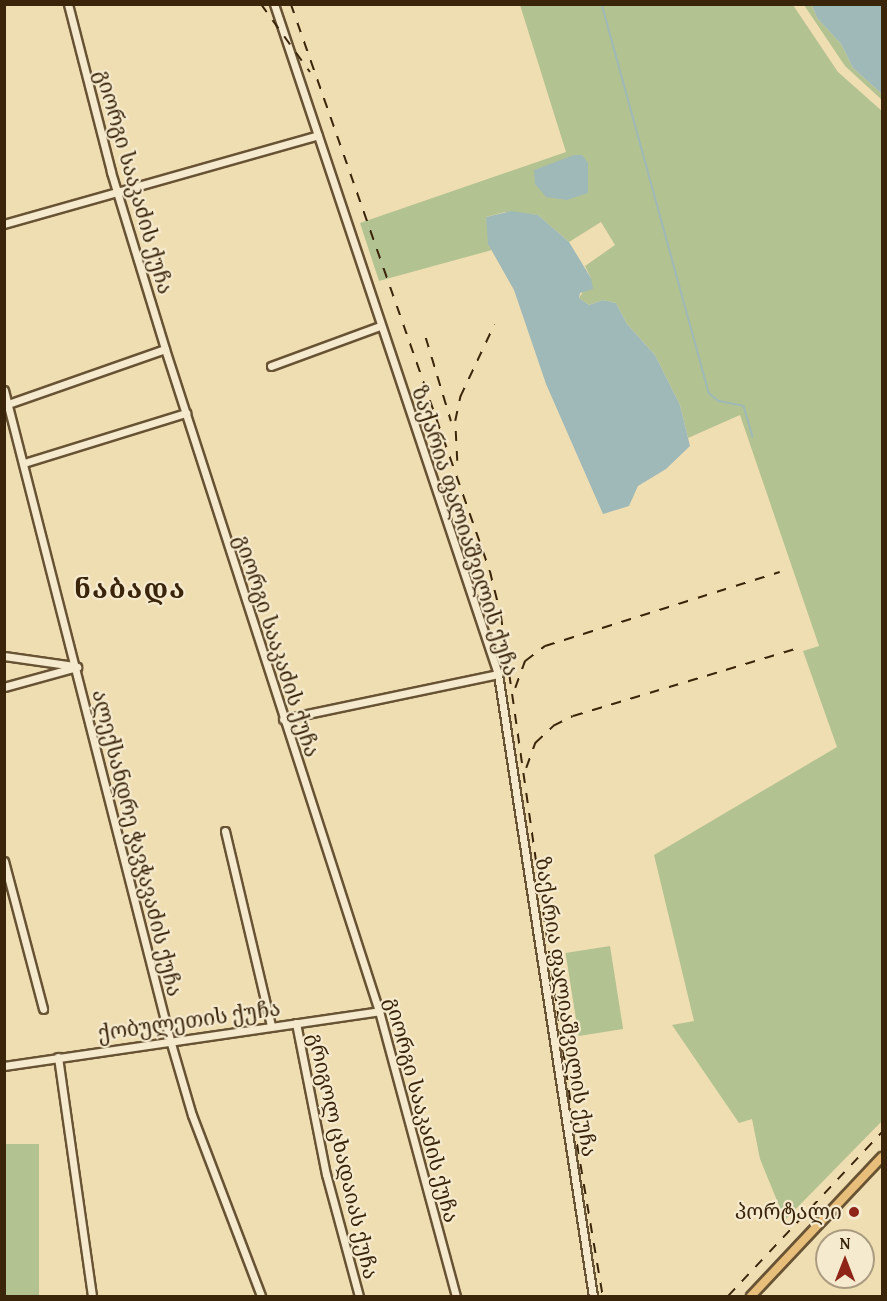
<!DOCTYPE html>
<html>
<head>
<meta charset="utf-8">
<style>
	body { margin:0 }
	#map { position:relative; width:887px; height:1301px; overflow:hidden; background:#f0deb3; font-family:"Gentium Book Plus","Noto Serif Georgian",serif }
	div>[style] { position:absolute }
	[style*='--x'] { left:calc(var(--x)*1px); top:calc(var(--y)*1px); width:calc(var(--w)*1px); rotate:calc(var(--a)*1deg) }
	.green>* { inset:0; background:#b3c291; transform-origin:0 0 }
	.water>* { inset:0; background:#9fb9b8 }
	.stream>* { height:1.5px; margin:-0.75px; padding:0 0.75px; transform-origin:0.75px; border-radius:0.75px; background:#9fb9b8 }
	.roads { filter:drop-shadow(2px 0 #685334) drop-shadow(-2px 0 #685334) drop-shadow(0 2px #685334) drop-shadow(0 -2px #685334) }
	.minor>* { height:7px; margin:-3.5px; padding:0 3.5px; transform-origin:3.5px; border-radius:3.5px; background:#f5eace }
	.major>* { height:8px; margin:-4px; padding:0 4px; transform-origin:4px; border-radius:4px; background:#e8bf7a }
	.rail>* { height:1.5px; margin-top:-0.75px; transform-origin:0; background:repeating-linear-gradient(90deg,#3a250a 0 10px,transparent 0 20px) }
	.dots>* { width:16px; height:16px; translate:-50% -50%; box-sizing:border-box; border:3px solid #f5eace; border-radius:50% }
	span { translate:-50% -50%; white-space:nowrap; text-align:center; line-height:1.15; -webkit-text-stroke:4.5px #f5eace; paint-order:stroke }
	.street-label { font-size:21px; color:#3a250a }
	.poi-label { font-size:21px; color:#3a250a }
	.right { translate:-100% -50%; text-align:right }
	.district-label { font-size:27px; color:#3a250a; font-weight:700; letter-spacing:1.5px }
	.frame { position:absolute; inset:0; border:6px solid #3a250a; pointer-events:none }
	.north { position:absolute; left:815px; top:1229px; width:60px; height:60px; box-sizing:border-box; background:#f5eace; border:2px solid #aa9b80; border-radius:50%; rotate:0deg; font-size:16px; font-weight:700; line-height:24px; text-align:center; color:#3a250a }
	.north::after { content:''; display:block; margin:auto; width:21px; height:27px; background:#8f2418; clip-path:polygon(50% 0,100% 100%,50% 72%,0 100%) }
</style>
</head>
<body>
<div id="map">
	<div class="green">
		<div style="clip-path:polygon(520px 5px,793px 5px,838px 72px,882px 111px,882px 1121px,785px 1220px,760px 1159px,752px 1119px,739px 1123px,672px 1025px,694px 1021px,654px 855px,837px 747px,803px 651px,819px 646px,740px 415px,688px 438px,680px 405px,655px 355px,627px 324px,616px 303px,603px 300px,589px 305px,579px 298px,591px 278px,585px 266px,615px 245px,601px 222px,569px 242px,538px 215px,505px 212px,486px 217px,492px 250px,379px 281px,360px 223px,566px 152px)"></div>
		<div style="clip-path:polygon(804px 5px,812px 5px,817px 18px,841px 44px,853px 68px,882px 94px,882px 100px,845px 66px)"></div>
		<div style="left:610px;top:946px;width:84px;height:45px;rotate:81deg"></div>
		<div style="left:39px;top:1144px;width:152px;height:35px;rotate:90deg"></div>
	</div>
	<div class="water">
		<div style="clip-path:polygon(812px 5px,882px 5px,882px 94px,853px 68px,841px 44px,817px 18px)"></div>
		<div style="clip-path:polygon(574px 155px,582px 155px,588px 163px,588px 193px,567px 200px,546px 197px,535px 184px,534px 170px)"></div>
		<div style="clip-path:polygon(511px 211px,538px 215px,569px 242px,591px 278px,593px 289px,580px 293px,579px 298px,589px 305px,603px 300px,616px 303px,627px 324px,655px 355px,680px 405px,690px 446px,666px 469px,638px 486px,629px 506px,603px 514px,546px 384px,514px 290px,488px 244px,486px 217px)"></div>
	</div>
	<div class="stream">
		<div style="--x:602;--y:4;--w:403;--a:74.6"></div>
		<div style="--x:709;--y:393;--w:13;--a:39"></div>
		<div style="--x:719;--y:401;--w:25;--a:11"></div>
		<div style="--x:744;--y:406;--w:32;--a:74"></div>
	</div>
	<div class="roads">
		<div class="minor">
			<div style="--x:68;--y:4;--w:173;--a:75.6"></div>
			<div style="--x:111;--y:172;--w:185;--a:73"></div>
			<div style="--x:165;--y:349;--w:696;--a:72.09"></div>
			<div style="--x:379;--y:1011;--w:295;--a:74.9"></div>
			<div style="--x:274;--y:4;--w:706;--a:71.51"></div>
			<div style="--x:498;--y:674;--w:629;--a:81.32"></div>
			<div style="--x:4;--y:224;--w:326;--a:-15.8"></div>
			<div style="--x:271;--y:366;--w:116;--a:-20.2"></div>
			<div style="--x:4;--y:390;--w:671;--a:75.67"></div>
			<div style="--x:170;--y:1040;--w:78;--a:73.7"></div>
			<div style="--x:192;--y:1115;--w:194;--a:69.1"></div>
			<div style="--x:8;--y:404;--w:166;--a:-19.3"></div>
			<div style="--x:24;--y:463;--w:170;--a:-17.2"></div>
			<div style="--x:4;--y:656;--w:71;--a:8.1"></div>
			<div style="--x:4;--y:687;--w:76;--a:-15.3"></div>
			<div style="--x:283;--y:719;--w:220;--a:-11.8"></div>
			<div style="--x:225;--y:831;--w:199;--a:76.7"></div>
			<div style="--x:4;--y:861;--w:153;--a:75.2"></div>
			<div style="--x:296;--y:1023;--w:154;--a:78.8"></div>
			<div style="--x:326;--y:1174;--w:126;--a:74.9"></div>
			<div style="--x:58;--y:1057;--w:241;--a:81.9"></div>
			<div style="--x:4;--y:1066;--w:379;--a:-8.3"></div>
		</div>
		<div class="major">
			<div style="--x:751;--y:1296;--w:191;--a:-46.7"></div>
		</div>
	</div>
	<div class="rail">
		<div style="--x:261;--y:4;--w:84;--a:54.2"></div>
		<div style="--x:291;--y:4;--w:601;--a:70.66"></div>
		<div style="--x:490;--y:571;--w:45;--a:76"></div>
		<div style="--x:501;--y:615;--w:515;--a:81.85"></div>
		<div style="--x:574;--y:1125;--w:173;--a:80.4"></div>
		<div style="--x:426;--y:338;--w:87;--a:73.2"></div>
		<div style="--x:457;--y:461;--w:40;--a:-92.9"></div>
		<div style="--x:455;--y:421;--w:25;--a:-78"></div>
		<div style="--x:460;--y:397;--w:80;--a:-64.7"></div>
		<div style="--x:515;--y:688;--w:29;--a:-70"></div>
		<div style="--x:525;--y:661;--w:25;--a:-37"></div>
		<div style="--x:545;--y:646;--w:246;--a:-17.5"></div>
		<div style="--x:526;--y:768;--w:27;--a:-70"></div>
		<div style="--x:535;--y:743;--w:25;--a:-43"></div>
		<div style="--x:553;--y:726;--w:22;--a:-27"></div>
		<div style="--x:573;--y:716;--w:238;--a:-16.8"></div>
		<div style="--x:728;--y:1296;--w:225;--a:-46.8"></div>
	</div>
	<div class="dots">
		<div style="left:854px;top:1212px;background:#8f2418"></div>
	</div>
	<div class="street-label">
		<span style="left:134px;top:182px;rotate:74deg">გიორგი სააკაძის ქუჩა</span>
		<span style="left:465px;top:531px;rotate:72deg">ზაქარია ფალიაშვილის ქუჩა</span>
		<span style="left:277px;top:646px;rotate:72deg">გიორგი სააკაძის ქუჩა</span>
		<span style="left:137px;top:843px;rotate:76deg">ალექსანდრე ჭავჭავაძის ქუჩა</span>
		<span style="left:566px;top:1007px;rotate:81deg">ზაქარია ფალიაშვილის ქუჩა</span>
		<span style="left:189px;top:1021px;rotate:-8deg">ქობულეთის ქუჩა</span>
		<span style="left:422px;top:1110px;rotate:75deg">გიორგი სააკაძის ქუჩა</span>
		<span style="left:343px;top:1156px;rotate:77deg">გრიგოლ ცხადაიას ქუჩა</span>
	</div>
	<div class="poi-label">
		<span class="right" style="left:842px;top:1212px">პორტალი</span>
	</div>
	<div class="district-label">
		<span style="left:130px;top:589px">ნაბადა</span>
	</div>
	<div class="frame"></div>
	<div class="north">N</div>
</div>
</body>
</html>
